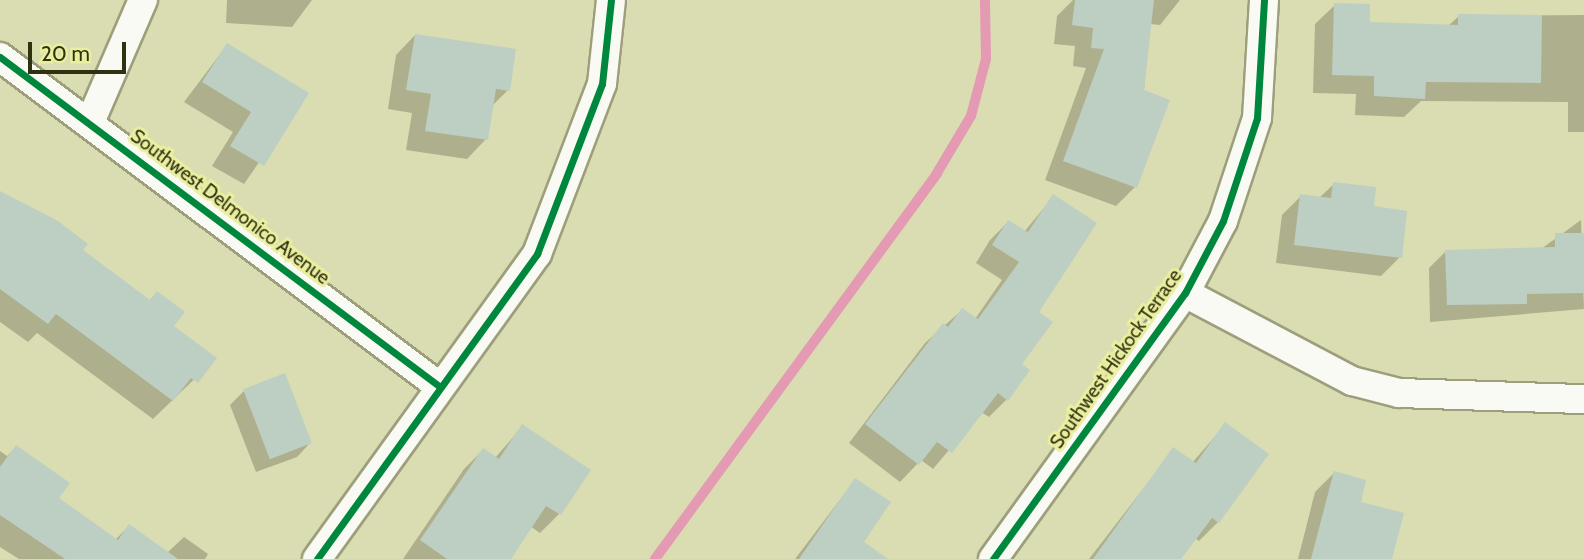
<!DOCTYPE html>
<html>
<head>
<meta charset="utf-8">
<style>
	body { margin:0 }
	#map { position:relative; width:1584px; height:559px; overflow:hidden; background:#dadcb1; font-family:Cabin,sans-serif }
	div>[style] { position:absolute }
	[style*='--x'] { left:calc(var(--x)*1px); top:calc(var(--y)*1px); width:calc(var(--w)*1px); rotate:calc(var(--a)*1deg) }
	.shadow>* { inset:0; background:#0003 }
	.stream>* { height:10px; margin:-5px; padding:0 5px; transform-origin:5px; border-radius:5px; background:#e49ab2 }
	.building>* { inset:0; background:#bdcec3; transform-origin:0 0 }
	.roads { filter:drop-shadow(2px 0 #9d9e7c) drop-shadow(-2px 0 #9d9e7c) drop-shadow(0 2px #9d9e7c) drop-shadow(0 -2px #9d9e7c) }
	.street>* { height:28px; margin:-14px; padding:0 14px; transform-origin:14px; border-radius:14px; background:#f9faf3 }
	.cycleway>* { height:7px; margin:-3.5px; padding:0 3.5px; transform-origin:3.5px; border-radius:3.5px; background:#00873e }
	span { translate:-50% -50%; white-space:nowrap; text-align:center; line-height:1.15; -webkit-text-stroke:6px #eaee9f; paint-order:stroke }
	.street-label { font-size:19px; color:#303110 }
	.scale { position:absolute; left:28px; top:42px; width:98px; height:32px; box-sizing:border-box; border:4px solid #303110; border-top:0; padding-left:9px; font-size:21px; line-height:24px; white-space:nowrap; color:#303110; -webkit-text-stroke:5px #eaee9f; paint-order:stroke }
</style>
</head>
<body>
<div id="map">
	<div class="shadow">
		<div style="clip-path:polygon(227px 0,312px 0,292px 27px,226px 23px)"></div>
		<div style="clip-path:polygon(1073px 0,1180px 0,1160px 25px,1150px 24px,1135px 187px,1116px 206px,1045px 180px,1086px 68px,1073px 66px,1075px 46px,1054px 44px,1057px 16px)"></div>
		<div style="clip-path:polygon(1335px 5px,1368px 23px,1448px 26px,1459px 16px,1584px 15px,1584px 132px,1568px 132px,1568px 102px,1421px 101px,1404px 117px,1355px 115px,1356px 94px,1313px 93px,1315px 24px)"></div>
		<div style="clip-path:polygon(415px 35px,508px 90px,491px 107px,486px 139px,467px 159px,406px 150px,412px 113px,388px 109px,396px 55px)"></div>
		<div style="clip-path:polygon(227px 45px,307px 93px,244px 184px,212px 166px,233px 132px,184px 102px)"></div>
		<div style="clip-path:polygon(1334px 184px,1372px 208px,1400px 257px,1381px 276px,1276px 263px,1282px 215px,1301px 196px,1319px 198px)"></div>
		<div style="clip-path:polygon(0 193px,149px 301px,157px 293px,171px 327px,215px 359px,153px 419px,37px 333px,28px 342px,0 322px)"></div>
		<div style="clip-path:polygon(1053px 197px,1037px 313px,1007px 399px,989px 417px,981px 412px,933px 469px,921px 460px,900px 482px,849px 443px,925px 343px,962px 310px,975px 319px,1002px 280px,976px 263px,990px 240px,1008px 222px,1024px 232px)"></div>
		<div style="clip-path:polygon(1581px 220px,1584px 309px,1430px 322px,1429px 268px,1446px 251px,1541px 249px)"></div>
		<div style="clip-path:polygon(244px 391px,310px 443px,297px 457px,256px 472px,230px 405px)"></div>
		<div style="clip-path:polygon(1225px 425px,1218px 522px,1199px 541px,1195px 538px,1179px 559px,1089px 559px,1174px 449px,1192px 463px)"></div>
		<div style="clip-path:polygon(522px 427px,589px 471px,559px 514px,540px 533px,530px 526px,507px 559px,403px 559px,464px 469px,483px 450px,495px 458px)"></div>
		<div style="clip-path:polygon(16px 447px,56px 499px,115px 540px,129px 526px,167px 553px,184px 537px,208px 554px,205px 559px,19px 559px,0 547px,0 451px,7px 456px)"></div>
		<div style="clip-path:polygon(1334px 473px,1358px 504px,1390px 559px,1298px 559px,1315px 492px)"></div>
		<div style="clip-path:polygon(855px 480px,861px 542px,870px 559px,795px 559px)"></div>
	</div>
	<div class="stream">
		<div style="--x:655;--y:559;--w:478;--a:-53.8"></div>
		<div style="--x:937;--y:173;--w:66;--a:-59.2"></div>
		<div style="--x:971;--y:116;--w:59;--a:-75.3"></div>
		<div style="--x:986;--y:59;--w:59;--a:-91"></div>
	</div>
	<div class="building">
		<div style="clip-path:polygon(1075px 0,1154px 0,1144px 90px,1170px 100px,1137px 188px,1063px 161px,1104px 49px,1091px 48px,1093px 28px,1072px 25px)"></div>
		<div style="clip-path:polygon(1334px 3px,1370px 4px,1370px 22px,1458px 25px,1458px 14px,1542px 15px,1541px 83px,1426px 82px,1425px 99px,1374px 96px,1374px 76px,1332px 75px)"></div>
		<div style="clip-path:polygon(415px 34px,516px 49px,510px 91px,496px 89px,488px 140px,425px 131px,431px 94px,406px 90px)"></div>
		<div style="clip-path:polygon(227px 43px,309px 93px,264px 166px,230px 146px,251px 112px,202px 82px)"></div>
		<div style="clip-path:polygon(1333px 182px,1376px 187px,1374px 206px,1407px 211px,1402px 258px,1294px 245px,1300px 194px,1331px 198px)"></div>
		<div style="clip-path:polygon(0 191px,58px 221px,88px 244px,83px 250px,150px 300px,157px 291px,185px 312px,174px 326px,217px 358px,198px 383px,191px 378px,173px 401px,56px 314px,48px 324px,0 289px)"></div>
		<div style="clip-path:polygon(1053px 194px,1097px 223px,1039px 312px,1053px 322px,1022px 364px,1030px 370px,1008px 401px,998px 393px,952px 453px,937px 442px,919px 465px,865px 424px,943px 323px,948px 327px,962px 308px,978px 319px,1019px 262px,992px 245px,1008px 220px,1028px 232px)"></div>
		<div style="clip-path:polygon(1555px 233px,1584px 233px,1584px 293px,1527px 294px,1527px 304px,1447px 305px,1445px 250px,1555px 247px)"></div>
		<div style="left:285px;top:373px;width:75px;height:45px;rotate:69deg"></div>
		<div style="clip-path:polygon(1225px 422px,1269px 454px,1219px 523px,1212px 518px,1181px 559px,1093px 559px,1173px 447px,1196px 463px)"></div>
		<div style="clip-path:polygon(522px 424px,591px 470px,561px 515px,546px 506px,511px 559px,447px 559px,420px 540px,483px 448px,499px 459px)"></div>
		<div style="clip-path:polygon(16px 445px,70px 483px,59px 498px,118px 540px,129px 524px,178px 559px,65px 559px,0 515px,0 467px)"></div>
		<div style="clip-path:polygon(1334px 471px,1366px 480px,1361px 502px,1404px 513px,1392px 559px,1311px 559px)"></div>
		<div style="clip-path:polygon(855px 478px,891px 502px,864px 542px,888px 559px,799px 559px)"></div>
	</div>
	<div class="roads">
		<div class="street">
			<div style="--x:0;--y:57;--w:549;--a:36.85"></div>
			<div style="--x:91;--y:120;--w:131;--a:-66.6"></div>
			<div style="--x:1185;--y:293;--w:189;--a:27.8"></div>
			<div style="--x:1352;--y:381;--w:49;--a:14.3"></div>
			<div style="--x:1399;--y:393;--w:185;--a:1.9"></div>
			<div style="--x:317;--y:559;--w:376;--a:-54.2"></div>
			<div style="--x:537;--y:254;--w:182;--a:-69.1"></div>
			<div style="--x:602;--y:84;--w:84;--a:-83.9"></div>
			<div style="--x:993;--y:559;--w:328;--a:-54.2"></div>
			<div style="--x:1185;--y:293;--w:81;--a:-62.2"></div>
			<div style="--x:1223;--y:221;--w:108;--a:-71.7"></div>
			<div style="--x:1257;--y:118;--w:118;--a:-86.6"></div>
		</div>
	</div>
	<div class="cycleway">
		<div style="--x:0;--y:57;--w:549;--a:36.85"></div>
		<div style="--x:317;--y:559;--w:376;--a:-54.2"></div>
		<div style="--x:537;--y:254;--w:182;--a:-69.1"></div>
		<div style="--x:602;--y:84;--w:84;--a:-83.9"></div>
		<div style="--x:993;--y:559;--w:328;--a:-54.2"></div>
		<div style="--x:1185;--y:293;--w:81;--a:-62.2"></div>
		<div style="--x:1223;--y:221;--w:108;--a:-71.7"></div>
		<div style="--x:1257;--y:118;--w:118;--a:-86.6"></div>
	</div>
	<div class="street-label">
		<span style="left:230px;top:207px;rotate:37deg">Southwest Delmonico Avenue</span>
		<span style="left:1116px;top:359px;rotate:-55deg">Southwest Hickock Terrace</span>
	</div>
	<div class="scale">20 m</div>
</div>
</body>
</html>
